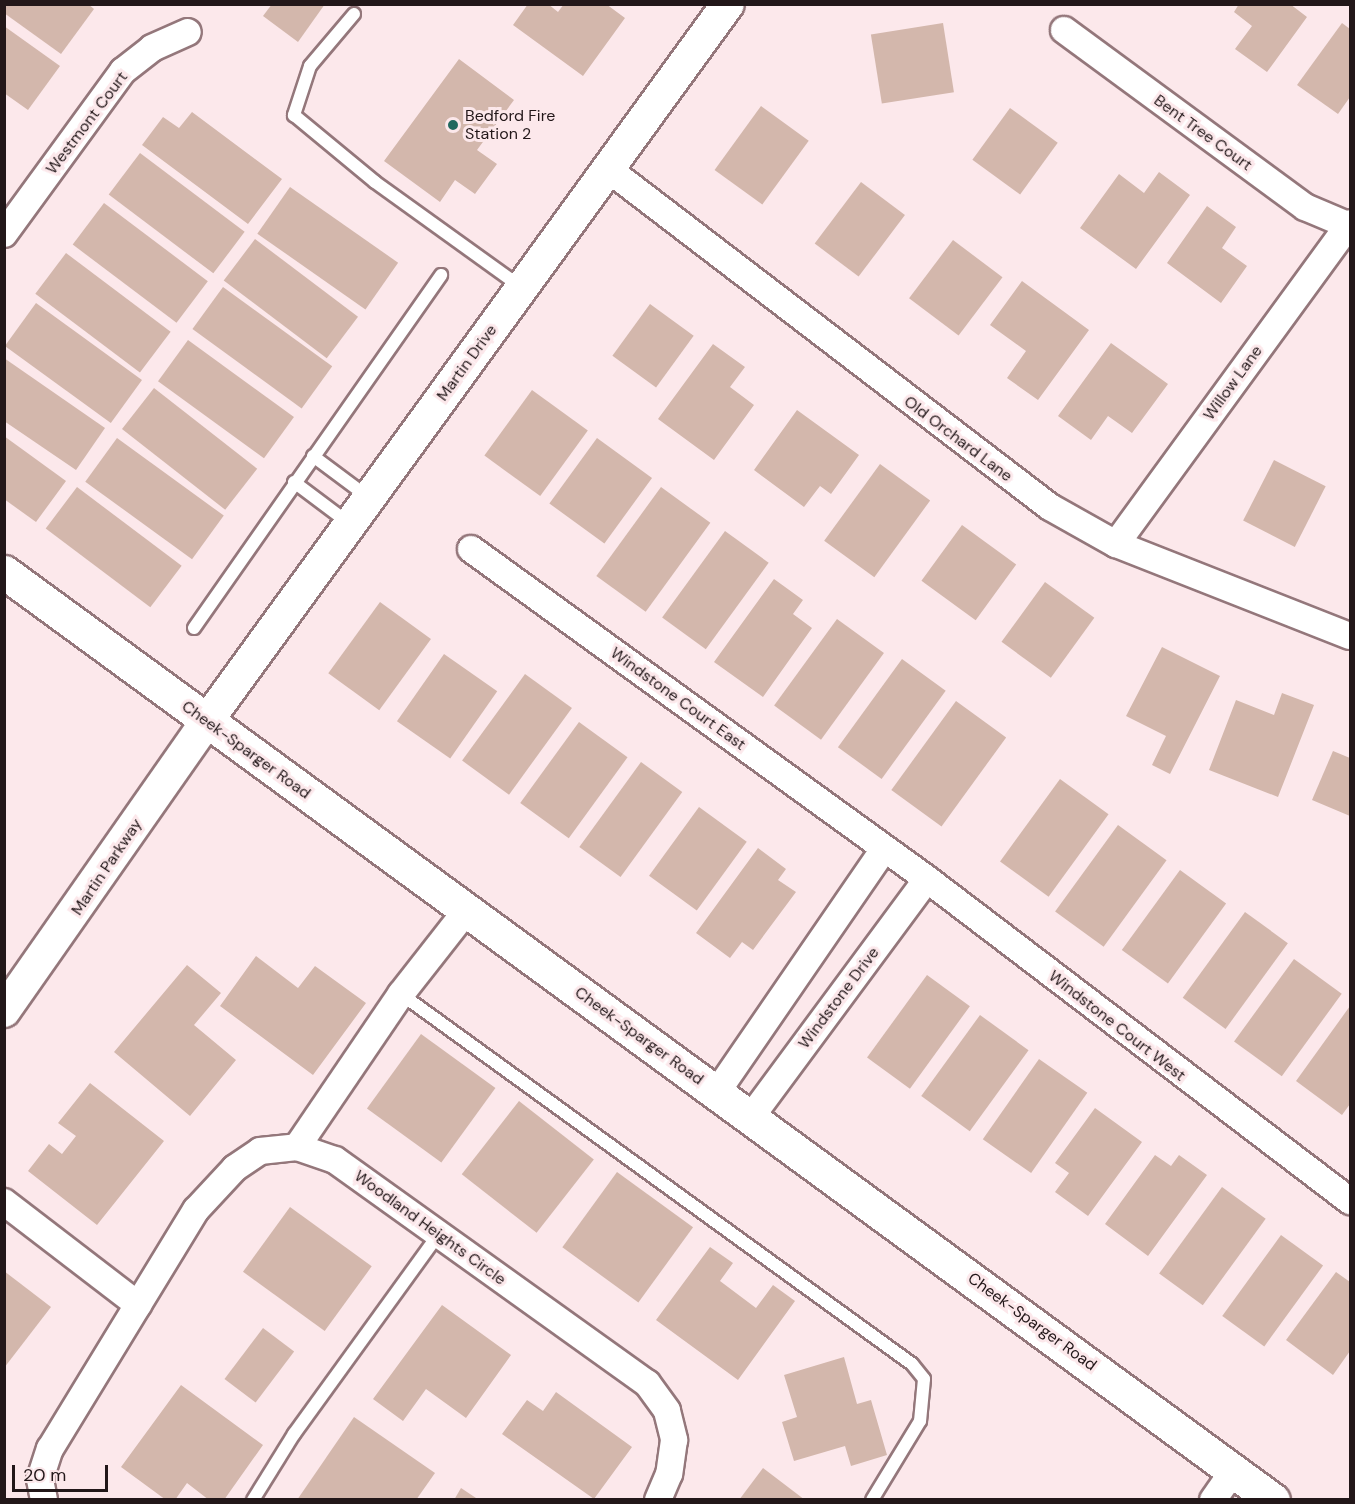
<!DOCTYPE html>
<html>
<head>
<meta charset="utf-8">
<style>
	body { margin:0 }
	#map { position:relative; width:1355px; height:1504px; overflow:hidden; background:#fce8eb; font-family:"DM Sans",sans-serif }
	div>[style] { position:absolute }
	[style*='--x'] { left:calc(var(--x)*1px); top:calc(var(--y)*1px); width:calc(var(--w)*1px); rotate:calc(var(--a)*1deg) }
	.building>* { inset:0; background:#d3b7ac; transform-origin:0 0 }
	.roads { filter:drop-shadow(2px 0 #94777b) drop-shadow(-2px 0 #94777b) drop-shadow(0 2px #94777b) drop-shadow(0 -2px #94777b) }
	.service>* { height:12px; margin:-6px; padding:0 6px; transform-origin:6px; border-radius:6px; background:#fff }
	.minor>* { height:26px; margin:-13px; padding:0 13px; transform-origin:13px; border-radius:13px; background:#fff }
	.tertiary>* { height:32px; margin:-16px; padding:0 16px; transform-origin:16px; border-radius:16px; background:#fff }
	.secondary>* { height:33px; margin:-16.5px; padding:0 16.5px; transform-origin:16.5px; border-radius:16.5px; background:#fff }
	.dots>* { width:16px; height:16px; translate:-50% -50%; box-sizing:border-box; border:3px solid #fce8eb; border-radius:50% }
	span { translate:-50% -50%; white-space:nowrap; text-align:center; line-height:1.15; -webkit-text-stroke:6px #fce8eb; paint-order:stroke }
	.poi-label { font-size:16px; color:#221719 }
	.left { translate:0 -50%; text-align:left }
	.street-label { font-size:16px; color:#221719 }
	.frame { position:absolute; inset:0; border:6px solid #221719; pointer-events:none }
	.scale { position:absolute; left:12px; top:1465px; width:96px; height:27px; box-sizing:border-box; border:3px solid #221719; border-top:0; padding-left:8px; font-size:18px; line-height:21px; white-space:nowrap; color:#221719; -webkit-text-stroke:4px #fce8eb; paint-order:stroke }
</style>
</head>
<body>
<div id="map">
	<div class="building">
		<div style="clip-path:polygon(4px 4px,88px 4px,94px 9px,61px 54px,4px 13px)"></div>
		<div style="clip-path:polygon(272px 4px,325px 4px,298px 42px,263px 16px)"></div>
		<div style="clip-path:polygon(528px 4px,548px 4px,558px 12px,564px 4px,606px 4px,625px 18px,583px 76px,513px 25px)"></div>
		<div style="clip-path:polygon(1239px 4px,1290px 4px,1307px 17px,1267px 72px,1235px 49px,1252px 26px,1234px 12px)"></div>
		<div style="left:943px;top:23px;width:70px;height:73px;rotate:81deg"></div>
		<div style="clip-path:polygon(1342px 23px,1350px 29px,1350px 97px,1338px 114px,1297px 85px)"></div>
		<div style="clip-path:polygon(4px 26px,60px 66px,28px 110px,4px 93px)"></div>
		<div style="clip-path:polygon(459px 59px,514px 100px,477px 150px,497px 164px,475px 194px,455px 180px,440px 202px,384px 161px)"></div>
		<div style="left:761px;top:106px;width:59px;height:79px;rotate:36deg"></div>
		<div style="left:1010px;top:108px;width:59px;height:64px;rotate:36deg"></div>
		<div style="clip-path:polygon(192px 112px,282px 179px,248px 224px,142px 145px,163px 117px,179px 128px)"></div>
		<div style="left:140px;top:153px;width:131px;height:52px;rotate:37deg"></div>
		<div style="clip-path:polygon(1159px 172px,1190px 195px,1136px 269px,1080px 228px,1119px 174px,1144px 193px)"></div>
		<div style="left:861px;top:182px;width:55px;height:77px;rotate:37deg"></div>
		<div style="left:290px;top:187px;width:132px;height:57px;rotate:35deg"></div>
		<div style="left:104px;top:203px;width:130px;height:52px;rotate:37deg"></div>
		<div style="clip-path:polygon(1207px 206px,1236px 227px,1222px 248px,1247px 266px,1221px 303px,1167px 263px)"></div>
		<div style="left:255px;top:239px;width:129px;height:52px;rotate:37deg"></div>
		<div style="left:953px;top:240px;width:62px;height:73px;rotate:37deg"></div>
		<div style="left:66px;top:253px;width:131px;height:51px;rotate:37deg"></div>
		<div style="clip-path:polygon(1022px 281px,1089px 330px,1038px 400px,1007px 378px,1026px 351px,990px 325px)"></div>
		<div style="left:223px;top:287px;width:135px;height:52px;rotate:36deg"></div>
		<div style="left:36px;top:303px;width:131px;height:53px;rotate:36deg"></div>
		<div style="left:650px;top:304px;width:54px;height:64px;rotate:36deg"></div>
		<div style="left:188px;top:340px;width:131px;height:51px;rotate:36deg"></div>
		<div style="clip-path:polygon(1111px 343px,1168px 384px,1132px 433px,1108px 416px,1091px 440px,1058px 416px)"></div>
		<div style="clip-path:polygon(713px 344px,745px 367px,730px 387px,754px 405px,714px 460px,658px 419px)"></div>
		<div style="clip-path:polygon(4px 358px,105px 428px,76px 470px,4px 421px)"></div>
		<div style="left:154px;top:388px;width:131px;height:52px;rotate:38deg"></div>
		<div style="left:532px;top:390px;width:69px;height:81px;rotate:36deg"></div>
		<div style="clip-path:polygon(797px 410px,859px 455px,831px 494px,820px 486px,804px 507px,754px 470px)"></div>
		<div style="clip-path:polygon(4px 436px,66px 481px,36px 522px,4px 499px)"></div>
		<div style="left:117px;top:438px;width:132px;height:54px;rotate:36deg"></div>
		<div style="left:597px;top:438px;width:68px;height:81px;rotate:36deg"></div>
		<div style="left:1274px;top:460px;width:58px;height:68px;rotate:27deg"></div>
		<div style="left:880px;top:464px;width:62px;height:95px;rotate:36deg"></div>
		<div style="left:77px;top:487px;width:131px;height:52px;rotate:37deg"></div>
		<div style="left:661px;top:487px;width:61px;height:110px;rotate:36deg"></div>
		<div style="left:962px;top:525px;width:67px;height:69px;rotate:36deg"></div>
		<div style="left:725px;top:531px;width:54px;height:107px;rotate:36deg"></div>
		<div style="clip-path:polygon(774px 579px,803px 600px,793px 614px,812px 628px,763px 697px,714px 662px)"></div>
		<div style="left:1045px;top:582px;width:61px;height:74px;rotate:36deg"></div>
		<div style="left:380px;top:602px;width:63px;height:88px;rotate:36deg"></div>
		<div style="left:837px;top:619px;width:58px;height:107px;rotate:36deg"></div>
		<div style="clip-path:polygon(1162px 647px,1220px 676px,1170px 774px,1152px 765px,1166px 736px,1126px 716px)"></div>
		<div style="left:444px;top:654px;width:65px;height:82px;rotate:35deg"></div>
		<div style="left:902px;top:659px;width:54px;height:109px;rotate:36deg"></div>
		<div style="left:525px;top:674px;width:58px;height:107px;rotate:36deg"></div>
		<div style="clip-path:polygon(1282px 693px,1314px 705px,1278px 797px,1209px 770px,1236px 700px,1274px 715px)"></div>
		<div style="left:956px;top:701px;width:62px;height:110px;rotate:36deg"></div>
		<div style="left:579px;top:722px;width:60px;height:100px;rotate:36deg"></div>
		<div style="clip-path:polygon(1333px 751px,1350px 758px,1350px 816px,1312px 800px)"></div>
		<div style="left:641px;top:762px;width:51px;height:105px;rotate:36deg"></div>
		<div style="left:1060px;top:779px;width:60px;height:102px;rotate:36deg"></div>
		<div style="left:699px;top:807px;width:59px;height:85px;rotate:36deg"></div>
		<div style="left:1118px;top:825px;width:60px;height:107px;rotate:36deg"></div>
		<div style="clip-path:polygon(758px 848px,786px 869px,778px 880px,796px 892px,753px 950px,742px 942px,730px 958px,696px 933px)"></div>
		<div style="left:1180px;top:870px;width:57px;height:99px;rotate:36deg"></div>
		<div style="left:1245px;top:912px;width:53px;height:106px;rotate:36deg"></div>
		<div style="clip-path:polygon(256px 956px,298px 988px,315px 966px,366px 1003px,313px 1075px,220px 1006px)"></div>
		<div style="left:1294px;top:959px;width:59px;height:102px;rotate:36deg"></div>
		<div style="clip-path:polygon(187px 965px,221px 993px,194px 1025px,236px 1060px,190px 1116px,114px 1052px)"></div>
		<div style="left:927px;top:975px;width:53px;height:102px;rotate:36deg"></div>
		<div style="clip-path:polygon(1350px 1006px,1350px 1104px,1342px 1115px,1296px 1081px)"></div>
		<div style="left:980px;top:1015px;width:60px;height:100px;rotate:36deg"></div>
		<div style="left:421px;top:1034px;width:92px;height:92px;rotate:36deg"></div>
		<div style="left:1039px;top:1059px;width:59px;height:98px;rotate:35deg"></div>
		<div style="clip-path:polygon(90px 1083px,164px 1141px,97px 1225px,28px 1171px,49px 1144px,62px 1154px,76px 1136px,58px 1123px)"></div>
		<div style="left:519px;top:1101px;width:95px;height:93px;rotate:38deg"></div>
		<div style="clip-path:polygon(1095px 1108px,1142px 1142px,1088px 1216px,1055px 1192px,1069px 1173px,1055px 1163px)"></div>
		<div style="clip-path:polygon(1155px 1155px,1171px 1166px,1179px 1155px,1207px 1175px,1148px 1256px,1105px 1224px)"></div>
		<div style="left:617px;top:1172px;width:94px;height:93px;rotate:36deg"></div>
		<div style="left:1222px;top:1187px;width:54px;height:107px;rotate:36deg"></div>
		<div style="left:290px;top:1207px;width:101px;height:80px;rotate:36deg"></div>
		<div style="left:1281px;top:1235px;width:52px;height:100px;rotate:36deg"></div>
		<div style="clip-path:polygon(710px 1247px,733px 1263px,720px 1281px,756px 1308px,773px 1285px,795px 1301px,738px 1380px,656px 1320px)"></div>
		<div style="clip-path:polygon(4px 1271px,51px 1307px,4px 1368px)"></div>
		<div style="clip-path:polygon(1336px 1272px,1350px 1282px,1350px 1351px,1333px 1375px,1286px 1340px)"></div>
		<div style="clip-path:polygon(442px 1305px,511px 1355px,466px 1418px,426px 1389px,403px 1421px,373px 1399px)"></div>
		<div style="left:263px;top:1328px;width:39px;height:64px;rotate:37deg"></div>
		<div style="clip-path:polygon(844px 1357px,857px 1404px,871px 1400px,887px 1455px,851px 1466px,845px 1446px,794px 1461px,782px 1422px,797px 1417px,784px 1375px)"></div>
		<div style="clip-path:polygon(181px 1385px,263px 1445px,224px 1500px,209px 1500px,187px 1483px,175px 1500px,166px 1500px,121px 1467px)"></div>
		<div style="clip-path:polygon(556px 1392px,632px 1447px,594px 1499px,502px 1434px,527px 1400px,543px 1411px)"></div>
		<div style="clip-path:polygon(354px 1417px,435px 1473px,416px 1500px,297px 1500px)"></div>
		<div style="clip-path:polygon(763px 1468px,805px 1500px,739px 1500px)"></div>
		<div style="clip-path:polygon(461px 1488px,479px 1500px,454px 1500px)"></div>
	</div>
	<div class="roads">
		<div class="service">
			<div style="--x:354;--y:14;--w:68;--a:130.2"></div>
			<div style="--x:310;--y:66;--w:52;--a:108.1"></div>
			<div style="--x:294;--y:115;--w:105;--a:39.6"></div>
			<div style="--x:375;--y:182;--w:180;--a:35.7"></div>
			<div style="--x:313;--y:456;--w:69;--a:36.7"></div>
			<div style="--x:294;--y:482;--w:70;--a:36.9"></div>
			<div style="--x:194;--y:628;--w:431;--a:-55"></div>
			<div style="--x:401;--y:994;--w:631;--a:35.91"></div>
			<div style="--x:912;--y:1364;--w:19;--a:51"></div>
			<div style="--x:924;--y:1379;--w:42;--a:95.4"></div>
			<div style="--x:920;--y:1421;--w:92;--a:121.3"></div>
			<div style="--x:253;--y:1500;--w:78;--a:-58.2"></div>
			<div style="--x:294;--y:1434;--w:247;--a:-54.1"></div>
		</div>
		<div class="minor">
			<div style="--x:1064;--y:30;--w:299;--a:36.3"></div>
			<div style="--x:1305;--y:207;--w:49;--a:22.9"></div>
			<div style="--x:608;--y:169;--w:556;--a:37.41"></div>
			<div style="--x:1050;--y:507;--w:76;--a:29.3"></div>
			<div style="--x:1116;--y:544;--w:251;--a:21.5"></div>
			<div style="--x:4;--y:234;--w:202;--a:-53.9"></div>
			<div style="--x:123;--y:71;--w:37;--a:-38"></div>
			<div style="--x:152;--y:48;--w:39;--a:-24"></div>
			<div style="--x:1116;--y:544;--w:397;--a:-53.9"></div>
			<div style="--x:471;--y:549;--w:563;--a:35.89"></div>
			<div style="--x:927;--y:879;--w:532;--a:37.28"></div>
			<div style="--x:717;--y:1092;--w:295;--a:-55.5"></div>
			<div style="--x:751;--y:1117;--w:296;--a:-53.5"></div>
			<div style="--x:297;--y:1147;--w:185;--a:-55.8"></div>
			<div style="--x:401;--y:994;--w:105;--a:-51.9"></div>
			<div style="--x:4;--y:1202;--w:169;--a:37.5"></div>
			<div style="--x:44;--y:1500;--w:21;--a:-101"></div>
			<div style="--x:40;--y:1479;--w:32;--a:-72"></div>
			<div style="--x:50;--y:1449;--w:280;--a:-58.6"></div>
			<div style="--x:196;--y:1210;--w:57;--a:-47.1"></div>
			<div style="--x:235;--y:1168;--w:30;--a:-34"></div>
			<div style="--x:260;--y:1151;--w:37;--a:-6"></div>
			<div style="--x:297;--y:1147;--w:40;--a:18.9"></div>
			<div style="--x:335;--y:1160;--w:384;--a:35.6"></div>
			<div style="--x:647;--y:1383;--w:34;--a:54"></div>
			<div style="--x:667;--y:1411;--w:30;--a:76"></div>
			<div style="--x:674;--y:1440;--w:34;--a:98"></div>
			<div style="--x:669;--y:1474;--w:28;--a:113"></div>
			<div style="--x:1213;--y:1500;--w:37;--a:-55"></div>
		</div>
		<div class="tertiary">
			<div style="--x:4;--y:1011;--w:354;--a:-55"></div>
			<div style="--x:207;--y:721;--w:886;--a:-54"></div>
		</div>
		<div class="secondary">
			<div style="--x:4;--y:572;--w:1572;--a:36.18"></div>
		</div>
	</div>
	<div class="dots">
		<div style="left:453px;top:125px;background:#22695f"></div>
	</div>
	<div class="poi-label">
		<span class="left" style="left:465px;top:125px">Bedford Fire<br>Station 2</span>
	</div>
	<div class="street-label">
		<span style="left:87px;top:123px;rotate:-53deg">Westmont Court</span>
		<span style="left:1203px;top:133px;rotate:36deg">Bent Tree Court</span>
		<span style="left:467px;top:363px;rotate:-54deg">Martin Drive</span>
		<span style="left:1233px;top:383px;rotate:-54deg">Willow Lane</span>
		<span style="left:958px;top:439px;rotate:37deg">Old Orchard Lane</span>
		<span style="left:678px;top:699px;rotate:36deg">Windstone Court East</span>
		<span style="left:246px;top:750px;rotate:36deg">Cheek-Sparger Road</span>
		<span style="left:107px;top:867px;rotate:-56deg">Martin Parkway</span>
		<span style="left:839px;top:998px;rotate:-53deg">Windstone Drive</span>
		<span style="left:1117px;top:1026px;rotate:38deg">Windstone Court West</span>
		<span style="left:639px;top:1036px;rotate:36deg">Cheek-Sparger Road</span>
		<span style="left:430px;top:1228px;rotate:36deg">Woodland Heights Circle</span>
		<span style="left:1032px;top:1322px;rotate:36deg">Cheek-Sparger Road</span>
	</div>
	<div class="frame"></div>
	<div class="scale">20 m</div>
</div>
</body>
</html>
